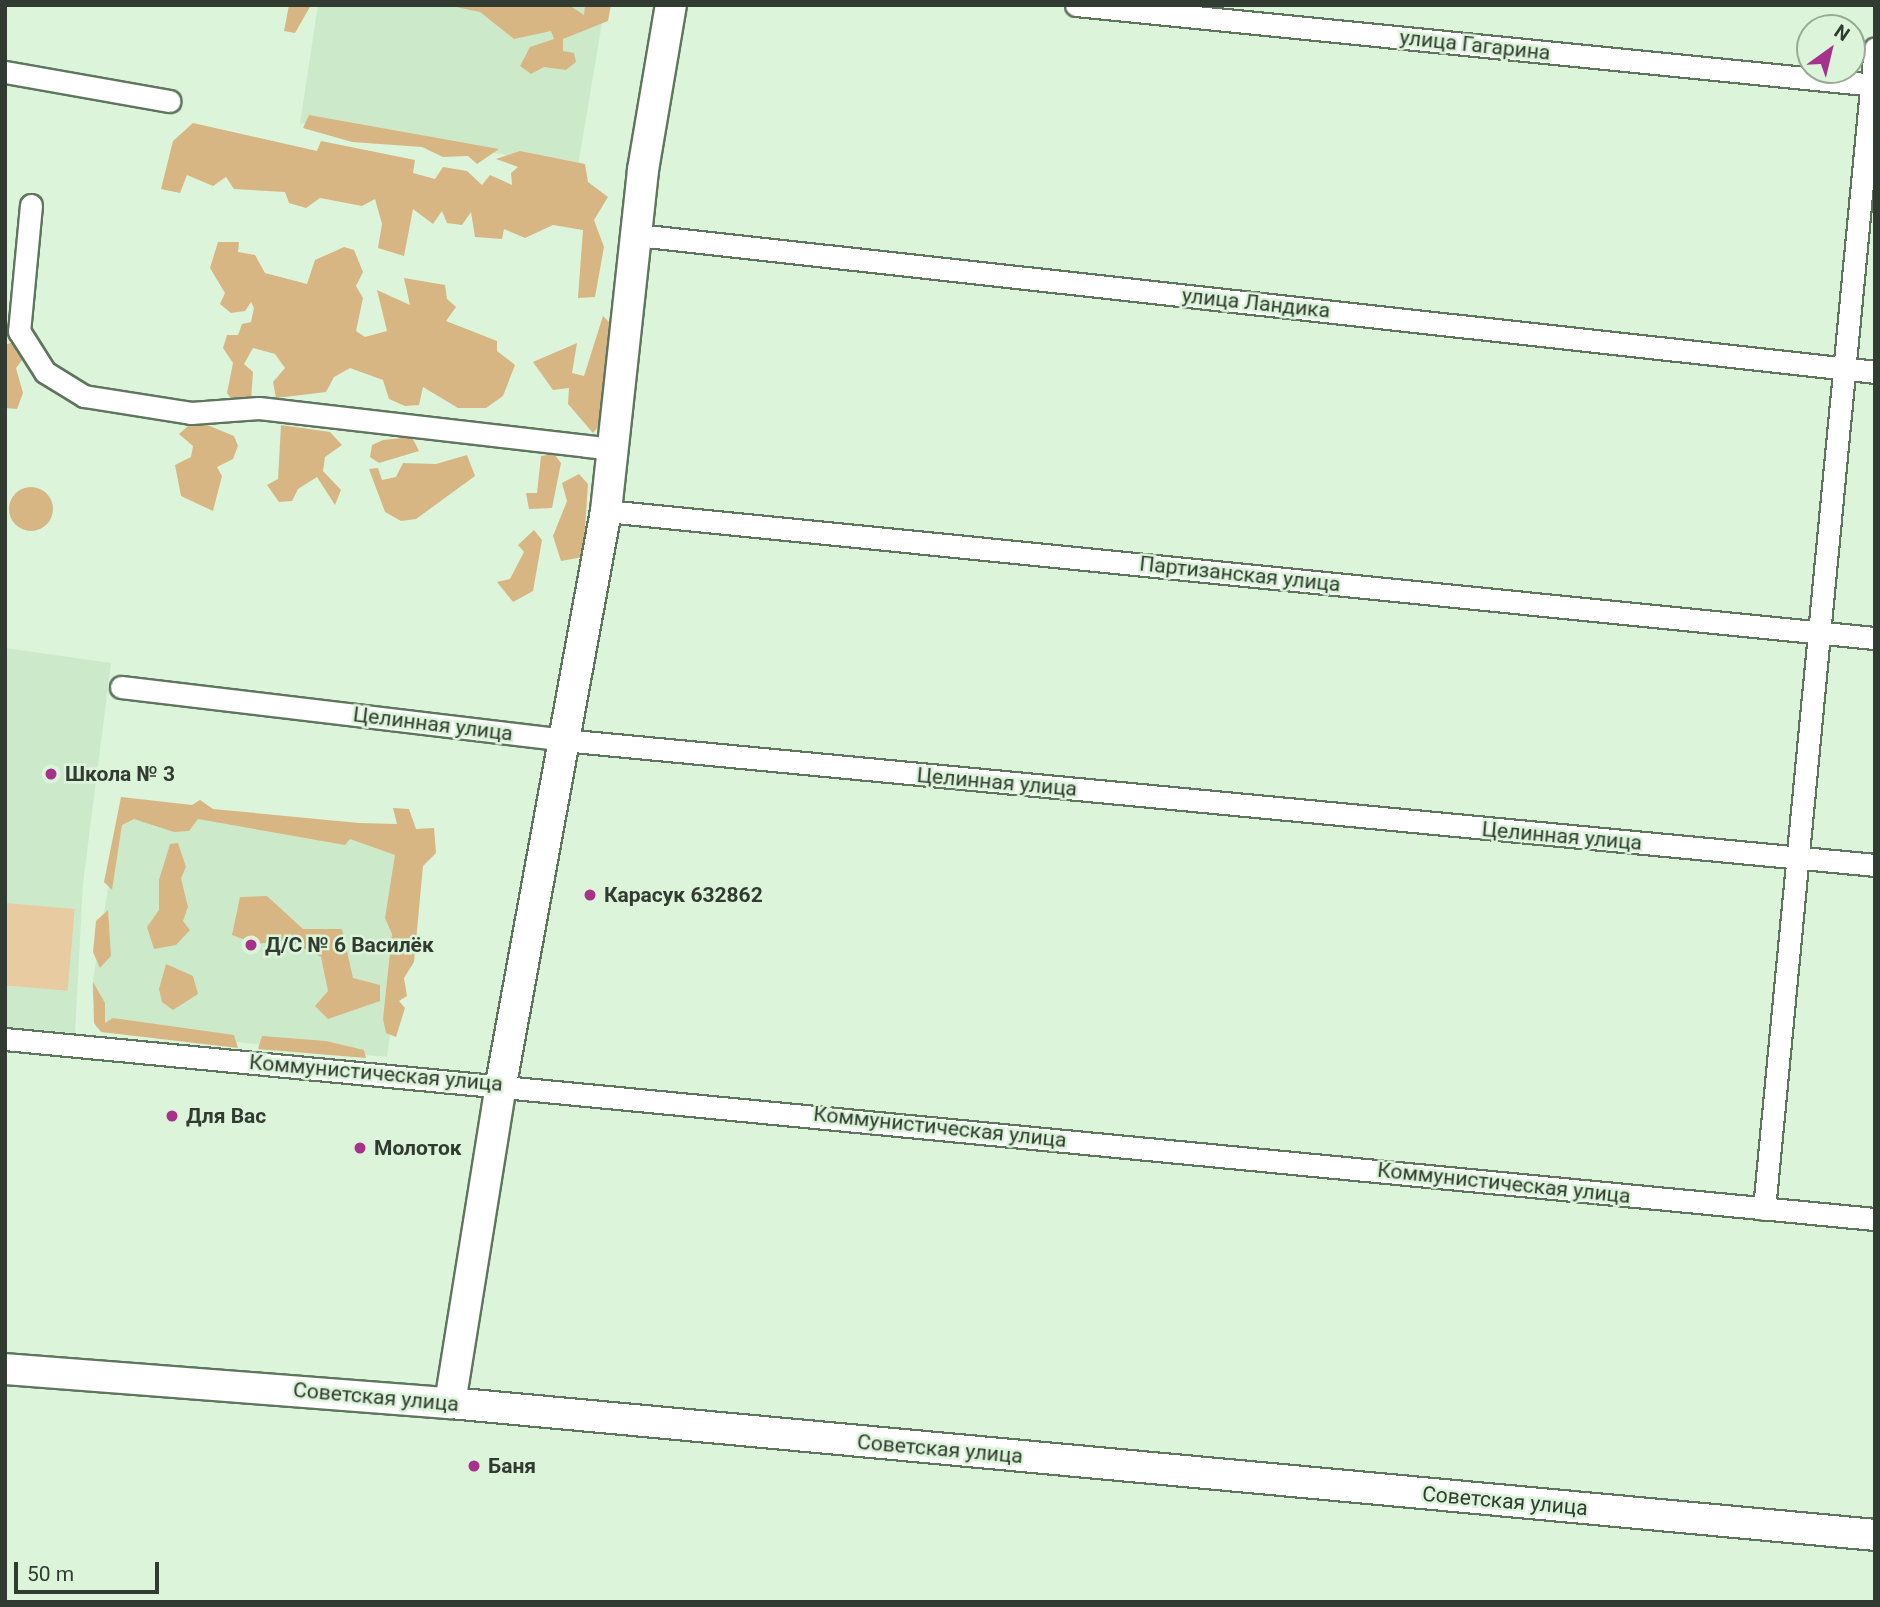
<!DOCTYPE html>
<html>
<head>
<meta charset="utf-8">
<style>
	body { margin:0 }
	#map { position:relative; width:1880px; height:1607px; overflow:hidden; background:#dcf4da; font-family:Roboto,sans-serif }
	div>[style] { position:absolute }
	[style*='--x'] { left:calc(var(--x)*1px); top:calc(var(--y)*1px); width:calc(var(--w)*1px); rotate:calc(var(--a)*1deg) }
	.built>* { inset:0; background:#cceaca }
	.green>* { inset:0; background:#e8cba1; transform-origin:0 0 }
	.forest>* { inset:0; background:#d7b684 }
	.round { border-radius:50% }
	.roads { filter:drop-shadow(2px 0 #5f755e) drop-shadow(-2px 0 #5f755e) drop-shadow(0 2px #5f755e) drop-shadow(0 -2px #5f755e) }
	.street>* { height:21px; margin:-10.5px; padding:0 10.5px; transform-origin:10.5px; border-radius:10.5px; background:#fff }
	.secondary>* { height:30px; margin:-15px; padding:0 15px; transform-origin:15px; border-radius:15px; background:#fff }
	.dots>* { width:19px; height:19px; translate:-50% -50%; box-sizing:border-box; border:4px solid #dcf4da; border-radius:50% }
	span { translate:-50% -50%; white-space:nowrap; text-align:center; line-height:1.15; -webkit-text-stroke:5px #dcf4da; paint-order:stroke }
	.street-label { font-size:21px; color:#323b31 }
	.poi-label { font-size:21px; color:#323b31; font-weight:700 }
	.left { translate:0 -50%; text-align:left }
	.frame { position:absolute; inset:0; border:7px solid #323b31; pointer-events:none }
	.north { position:absolute; left:1796px; top:14px; width:70px; height:70px; box-sizing:border-box; background:#dcf4da; border:2px solid #98aa96; border-radius:50%; rotate:34deg; font-size:19px; font-weight:700; line-height:28px; text-align:center; color:#323b31 }
	.north::after { content:''; display:block; margin:auto; width:24px; height:32px; background:#a7328b; clip-path:polygon(50% 0,100% 100%,50% 72%,0 100%) }
	.scale { position:absolute; left:14px; top:1562px; width:145px; height:32px; box-sizing:border-box; border:4px solid #323b31; border-top:0; padding-left:9px; font-size:21px; line-height:24px; white-space:nowrap; color:#323b31; -webkit-text-stroke:5px #dcf4da; paint-order:stroke }
</style>
</head>
<body>
<div id="map">
	<div class="built">
		<div style="clip-path:polygon(318px 5px,605px 5px,578px 166px,300px 123px)"></div>
		<div style="clip-path:polygon(5px 648px,111px 663px,83px 884px,75px 1033px,5px 1027px)"></div>
		<div style="clip-path:polygon(122px 804px,401px 835px,408px 908px,387px 1057px,96px 1028px,92px 986px)"></div>
	</div>
	<div class="green">
		<div style="left:5px;top:903px;width:70px;height:82px;rotate:5deg"></div>
	</div>
	<div class="forest">
		<div style="clip-path:polygon(289px 5px,311px 5px,295px 33px,284px 31px)"></div>
		<div style="clip-path:polygon(447px 5px,569px 5px,584px 15px,585px 5px,611px 5px,608px 21px,563px 39px,563px 51px,574px 53px,576px 62px,566px 70px,544px 67px,531px 74px,520px 66px,530px 47px,554px 39px,551px 31px,514px 39px,480px 12px)"></div>
		<div style="clip-path:polygon(309px 115px,499px 149px,477px 164px,468px 156px,443px 157px,422px 147px,352px 142px,303px 128px)"></div>
		<div style="clip-path:polygon(193px 123px,317px 151px,321px 141px,415px 160px,413px 173px,435px 179px,443px 167px,467px 171px,482px 185px,490px 175px,512px 185px,511px 173px,518px 167px,496px 159px,520px 151px,585px 164px,588px 182px,608px 197px,594px 220px,604px 247px,595px 297px,578px 298px,583px 230px,553px 225px,525px 238px,504px 229px,502px 239px,475px 237px,471px 212px,462px 225px,447px 223px,442px 211px,433px 224px,413px 209px,404px 256px,378px 248px,382px 224px,375px 199px,362px 206px,320px 198px,306px 208px,289px 203px,285px 192px,234px 189px,226px 177px,213px 186px,187px 175px,180px 193px,161px 189px,173px 141px)"></div>
		<div style="clip-path:polygon(218px 242px,239px 242px,238px 252px,255px 255px,265px 273px,307px 284px,315px 260px,344px 247px,354px 250px,363px 272px,356px 286px,363px 298px,356px 331px,365px 337px,387px 331px,377px 290px,410px 305px,404px 278px,445px 285px,447px 299px,456px 307px,446px 321px,497px 341px,497px 351px,515px 365px,503px 396px,486px 408px,458px 408px,423px 387px,419px 405px,405px 406px,389px 399px,383px 380px,350px 368px,334px 377px,326px 392px,276px 398px,273px 382px,285px 368px,275px 354px,253px 348px,244px 364px,253px 372px,251px 400px,234px 403px,227px 393px,233px 363px,223px 348px,227px 335px,238px 335px,242px 324px,251px 322px,254px 308px,251px 302px,245px 311px,231px 313px,220px 304px,225px 293px,210px 268px)"></div>
		<div style="clip-path:polygon(603px 316px,617px 330px,611px 412px,593px 433px,568px 404px,569px 388px,553px 390px,533px 362px,577px 343px,572px 373px,584px 376px)"></div>
		<div style="clip-path:polygon(13px 342px,23px 359px,16px 368px,23px 393px,17px 409px,5px 408px,5px 345px)"></div>
		<div style="clip-path:polygon(195px 420px,234px 436px,238px 446px,233px 459px,217px 467px,222px 476px,213px 511px,181px 496px,175px 465px,191px 457px,193px 446px,179px 434px)"></div>
		<div style="clip-path:polygon(281px 425px,330px 432px,342px 445px,325px 457px,323px 471px,341px 490px,335px 505px,317px 477px,298px 489px,292px 501px,279px 502px,267px 485px,278px 479px)"></div>
		<div style="clip-path:polygon(412px 437px,419px 451px,379px 463px,370px 457px,372px 445px,383px 440px)"></div>
		<div style="clip-path:polygon(554px 454px,561px 463px,552px 508px,529px 509px,526px 493px,537px 493px,541px 456px)"></div>
		<div style="clip-path:polygon(467px 455px,475px 476px,416px 519px,401px 521px,385px 512px,369px 469px,378px 468px,382px 480px,396px 477px,403px 463px,436px 464px)"></div>
		<div style="clip-path:polygon(579px 474px,588px 484px,583px 557px,561px 561px,553px 536px,567px 501px,562px 483px)"></div>
		<div class="round" style="left:9px;top:487px;width:44px;height:44px"></div>
		<div style="clip-path:polygon(534px 530px,542px 540px,533px 591px,513px 602px,497px 582px,510px 579px,524px 552px,518px 545px)"></div>
		<div style="clip-path:polygon(121px 797px,192px 805px,200px 800px,213px 809px,359px 823px,397px 824px,393px 808px,409px 809px,416px 829px,434px 828px,436px 853px,423px 866px,414px 962px,404px 978px,407px 996px,399px 1001px,405px 1008px,396px 1037px,386px 1033px,383px 1019px,392px 934px,385px 918px,395px 855px,350px 839px,345px 845px,198px 819px,189px 831px,174px 832px,134px 819px,122px 825px,112px 890px,104px 882px)"></div>
		<div style="clip-path:polygon(178px 843px,186px 867px,181px 878px,188px 907px,183px 921px,190px 930px,176px 945px,154px 949px,147px 927px,159px 910px,159px 880px,170px 844px)"></div>
		<div style="clip-path:polygon(267px 896px,303px 929px,342px 929px,353px 978px,380px 985px,380px 1001px,328px 1019px,315px 1006px,328px 991px,321px 957px,287px 940px,256px 944px,232px 935px,240px 897px)"></div>
		<div style="clip-path:polygon(108px 910px,111px 956px,100px 968px,93px 952px,96px 921px)"></div>
		<div style="clip-path:polygon(166px 964px,193px 976px,198px 994px,173px 1010px,162px 1002px,159px 989px)"></div>
		<div style="clip-path:polygon(93px 982px,105px 1003px,105px 1023px,113px 1018px,234px 1035px,238px 1048px,101px 1032px,94px 1023px)"></div>
		<div style="clip-path:polygon(262px 1036px,326px 1041px,364px 1050px,366px 1058px,258px 1049px)"></div>
	</div>
	<div class="roads">
		<div class="street">
			<div style="--x:1076;--y:5;--w:803;--a:5.72"></div>
			<div style="--x:5;--y:72;--w:167;--a:10"></div>
			<div style="--x:31;--y:205;--w:127;--a:95.4"></div>
			<div style="--x:19;--y:331;--w:49;--a:57.6"></div>
			<div style="--x:45;--y:372;--w:46;--a:31.6"></div>
			<div style="--x:84;--y:396;--w:108;--a:9"></div>
			<div style="--x:191;--y:413;--w:68;--a:-4.2"></div>
			<div style="--x:259;--y:408;--w:356;--a:6.6"></div>
			<div style="--x:637;--y:235;--w:1246;--a:6.31"></div>
			<div style="--x:606;--y:511;--w:1275;--a:5.72"></div>
			<div style="--x:121;--y:687;--w:445;--a:6.8"></div>
			<div style="--x:563;--y:740;--w:1318;--a:5.44"></div>
			<div style="--x:5;--y:1039;--w:1879;--a:5.5"></div>
			<div style="--x:1764;--y:1209;--w:1166;--a:-84.54"></div>
		</div>
		<div class="secondary">
			<div style="--x:5;--y:1369;--w:446;--a:4.4"></div>
			<div style="--x:450;--y:1403;--w:1431;--a:5.29"></div>
			<div style="--x:450;--y:1403;--w:323;--a:-80.9"></div>
			<div style="--x:501;--y:1084;--w:583;--a:-79.62"></div>
			<div style="--x:606;--y:511;--w:343;--a:-83.8"></div>
			<div style="--x:643;--y:170;--w:167;--a:-80.4"></div>
		</div>
	</div>
	<div class="dots">
		<div style="left:51px;top:774px;background:#a7328b"></div>
		<div style="left:590px;top:895px;background:#a7328b"></div>
		<div style="left:251px;top:945px;background:#a7328b"></div>
		<div style="left:172px;top:1116px;background:#a7328b"></div>
		<div style="left:360px;top:1148px;background:#a7328b"></div>
		<div style="left:474px;top:1466px;background:#a7328b"></div>
	</div>
	<div class="street-label">
		<span style="left:1475px;top:45px;rotate:6deg">улица Гагарина</span>
		<span style="left:1256px;top:303px;rotate:6deg">улица Ландика</span>
		<span style="left:1240px;top:574px;rotate:6deg">Партизанская улица</span>
		<span style="left:433px;top:724px;rotate:7deg">Целинная улица</span>
		<span style="left:997px;top:782px;rotate:5deg">Целинная улица</span>
		<span style="left:1562px;top:836px;rotate:5deg">Целинная улица</span>
		<span style="left:376px;top:1073px;rotate:5deg">Коммунистическая улица</span>
		<span style="left:940px;top:1127px;rotate:6deg">Коммунистическая улица</span>
		<span style="left:1504px;top:1183px;rotate:6deg">Коммунистическая улица</span>
		<span style="left:376px;top:1397px;rotate:5deg">Советская улица</span>
		<span style="left:940px;top:1449px;rotate:5deg">Советская улица</span>
		<span style="left:1505px;top:1501px;rotate:5deg">Советская улица</span>
	</div>
	<div class="poi-label">
		<span class="left" style="left:65px;top:774px">Школа № 3</span>
		<span class="left" style="left:604px;top:895px">Карасук 632862</span>
		<span class="left" style="left:265px;top:945px">Д/С № 6 Василёк</span>
		<span class="left" style="left:186px;top:1116px">Для Вас</span>
		<span class="left" style="left:374px;top:1148px">Молоток</span>
		<span class="left" style="left:488px;top:1466px">Баня</span>
	</div>
	<div class="frame"></div>
	<div class="north">N</div>
	<div class="scale">50 m</div>
</div>
</body>
</html>
